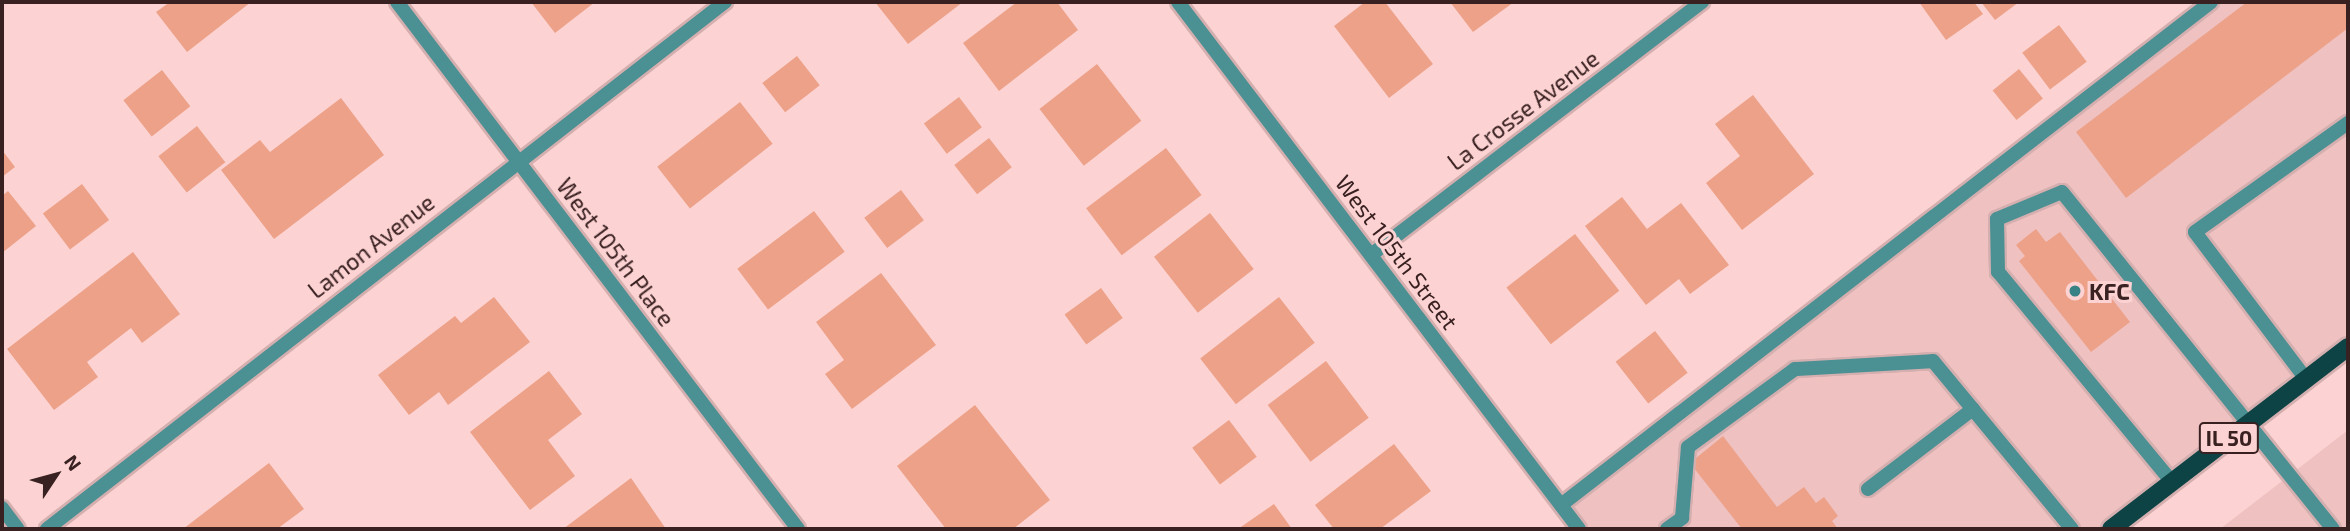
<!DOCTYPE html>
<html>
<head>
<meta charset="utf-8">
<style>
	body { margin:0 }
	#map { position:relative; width:2350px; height:531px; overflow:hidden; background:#fcd3d2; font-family:"Exo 2",sans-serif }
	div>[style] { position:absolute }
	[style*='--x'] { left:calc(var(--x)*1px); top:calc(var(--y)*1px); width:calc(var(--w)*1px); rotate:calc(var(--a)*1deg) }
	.built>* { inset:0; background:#efc1c1 }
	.building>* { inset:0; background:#eca188; transform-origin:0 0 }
	.roads { filter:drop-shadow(2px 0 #d5afaf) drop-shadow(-2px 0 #d5afaf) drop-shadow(0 2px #d5afaf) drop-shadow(0 -2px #d5afaf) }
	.service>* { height:14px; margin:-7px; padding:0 7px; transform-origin:7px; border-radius:7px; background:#4b9093 }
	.minor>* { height:14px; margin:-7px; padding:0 7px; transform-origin:7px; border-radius:7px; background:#4b9093 }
	.primary>* { height:18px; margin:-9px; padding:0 9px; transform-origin:9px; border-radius:9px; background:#0e4345 }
	.dots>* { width:19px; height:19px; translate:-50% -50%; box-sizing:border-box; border:4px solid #fcd3d2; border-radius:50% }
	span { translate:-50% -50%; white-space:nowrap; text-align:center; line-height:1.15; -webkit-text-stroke:6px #fcd3d2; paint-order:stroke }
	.shield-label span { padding:2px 5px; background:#fcd3d2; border:2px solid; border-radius:5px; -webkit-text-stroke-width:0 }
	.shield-label { font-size:21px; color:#392021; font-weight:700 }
	.street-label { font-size:23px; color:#392021 }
	.poi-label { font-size:23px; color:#392021; font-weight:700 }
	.left { translate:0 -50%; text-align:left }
	.frame { position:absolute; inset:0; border:4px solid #392021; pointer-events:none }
	.north { position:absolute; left:21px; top:440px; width:70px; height:70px; -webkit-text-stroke:5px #fcd3d2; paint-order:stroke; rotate:54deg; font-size:19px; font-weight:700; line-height:28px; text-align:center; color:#392021 }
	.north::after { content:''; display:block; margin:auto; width:24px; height:32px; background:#392021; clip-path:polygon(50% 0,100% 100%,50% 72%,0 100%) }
</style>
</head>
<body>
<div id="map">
	<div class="built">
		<div style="clip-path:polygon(2211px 2px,2348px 2px,2348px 347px,2111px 529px,1579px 529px,1561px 505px)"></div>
		<div style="clip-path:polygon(2348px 430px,2348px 529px,2220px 529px)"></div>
	</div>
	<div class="building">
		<div style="clip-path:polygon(170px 2px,251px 2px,187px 52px,156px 12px)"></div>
		<div style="clip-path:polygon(531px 2px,595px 2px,555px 33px)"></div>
		<div style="clip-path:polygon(875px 2px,963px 2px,908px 44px)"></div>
		<div style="clip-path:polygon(1017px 2px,1057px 2px,1078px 30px,999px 91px,963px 43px)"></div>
		<div style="clip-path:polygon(1365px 2px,1385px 2px,1433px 64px,1389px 98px,1334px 26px)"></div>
		<div style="clip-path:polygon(1450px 2px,1514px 2px,1473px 32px)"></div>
		<div style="clip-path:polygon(1919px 2px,1974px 2px,1983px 14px,1946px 40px)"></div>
		<div style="clip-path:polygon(1981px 2px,2019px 2px,1995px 20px)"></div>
		<div style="clip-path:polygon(2247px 2px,2348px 2px,2348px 28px,2126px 198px,2076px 132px)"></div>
		<div style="left:2059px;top:25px;width:46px;height:46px;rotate:53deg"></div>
		<div style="left:797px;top:56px;width:37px;height:44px;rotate:52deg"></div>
		<div style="left:1097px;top:64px;width:72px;height:73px;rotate:52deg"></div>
		<div style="left:2019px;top:69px;width:38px;height:34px;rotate:51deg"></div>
		<div style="left:162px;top:70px;width:46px;height:49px;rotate:52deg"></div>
		<div style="clip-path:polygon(1753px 95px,1814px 174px,1742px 230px,1706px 183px,1740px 156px,1715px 124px)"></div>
		<div style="left:959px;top:97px;width:38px;height:44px;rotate:53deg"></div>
		<div style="clip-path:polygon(341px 98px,384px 155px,274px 239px,221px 170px,260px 140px,270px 152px)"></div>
		<div style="left:740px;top:102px;width:53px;height:105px;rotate:52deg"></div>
		<div style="left:197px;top:126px;width:46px;height:49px;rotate:52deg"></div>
		<div style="left:989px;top:138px;width:37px;height:44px;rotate:52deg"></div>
		<div style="left:1166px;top:148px;width:59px;height:100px;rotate:53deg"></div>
		<div style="clip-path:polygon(2px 150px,15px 167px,2px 177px)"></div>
		<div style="left:82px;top:184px;width:45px;height:49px;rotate:53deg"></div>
		<div style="left:901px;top:190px;width:38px;height:46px;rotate:53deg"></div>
		<div style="clip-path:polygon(8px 191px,36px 226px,2px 253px,2px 196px)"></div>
		<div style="clip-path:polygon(1622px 197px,1647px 229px,1681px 203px,1729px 265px,1690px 294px,1679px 279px,1646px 305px,1585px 226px)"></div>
		<div style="left:814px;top:211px;width:51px;height:96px;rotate:53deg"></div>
		<div style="left:1210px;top:213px;width:71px;height:71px;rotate:52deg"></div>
		<div style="clip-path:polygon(2036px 229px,2046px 242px,2060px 232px,2130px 322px,2091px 352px,2019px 261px,2025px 256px,2016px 245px)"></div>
		<div style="left:1575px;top:234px;width:72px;height:87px;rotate:52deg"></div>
		<div style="clip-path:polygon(133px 252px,180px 314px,142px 343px,131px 328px,87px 362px,98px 377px,54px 410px,7px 349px)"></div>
		<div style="clip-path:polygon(881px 273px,936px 345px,852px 409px,825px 374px,844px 360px,816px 322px)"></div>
		<div style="left:1101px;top:288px;width:37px;height:45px;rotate:54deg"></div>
		<div style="clip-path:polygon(494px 297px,530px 342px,448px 405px,439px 392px,409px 415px,378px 375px,455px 316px,461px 323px)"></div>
		<div style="left:1279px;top:297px;width:58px;height:100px;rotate:52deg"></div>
		<div style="left:1655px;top:331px;width:53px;height:50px;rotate:52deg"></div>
		<div style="left:1326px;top:361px;width:71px;height:73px;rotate:53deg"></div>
		<div style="clip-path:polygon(549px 371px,582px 414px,548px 440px,575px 476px,530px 510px,470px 432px)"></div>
		<div style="clip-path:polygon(975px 405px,1050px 500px,1013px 529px,946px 529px,897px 466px)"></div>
		<div style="left:1229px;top:420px;width:46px;height:46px;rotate:53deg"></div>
		<div style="clip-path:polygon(1723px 436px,1777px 507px,1804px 487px,1816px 503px,1824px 497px,1838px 516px,1832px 521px,1838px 529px,1742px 529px,1690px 463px)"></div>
		<div style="clip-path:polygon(1394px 444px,1431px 491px,1380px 529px,1334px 529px,1315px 505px)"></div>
		<div style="clip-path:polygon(269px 463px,304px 509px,277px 529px,183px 529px)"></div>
		<div style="clip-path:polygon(631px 478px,666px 529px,563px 529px)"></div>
		<div style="clip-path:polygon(1274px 504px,1292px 529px,1238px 529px)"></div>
	</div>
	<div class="roads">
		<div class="service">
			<div style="--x:2306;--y:379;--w:184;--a:-127.1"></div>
			<div style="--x:2195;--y:232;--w:188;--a:-35.5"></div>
			<div style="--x:2172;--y:482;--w:273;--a:-129.6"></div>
			<div style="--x:1998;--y:272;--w:53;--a:-91.1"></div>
			<div style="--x:1997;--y:219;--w:70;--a:-22.6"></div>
			<div style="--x:2062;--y:192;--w:432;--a:51.2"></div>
			<div style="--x:1868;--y:489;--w:132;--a:-37.3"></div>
			<div style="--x:1561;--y:505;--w:822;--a:-37.73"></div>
			<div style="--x:1667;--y:529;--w:19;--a:-36"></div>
			<div style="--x:1682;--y:518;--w:71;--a:-85.2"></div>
			<div style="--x:1688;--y:447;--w:132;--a:-36.1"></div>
			<div style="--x:1795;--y:369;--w:138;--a:-3.3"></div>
			<div style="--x:1933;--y:361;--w:218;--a:50.4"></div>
		</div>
		<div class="minor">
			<div style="--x:397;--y:2;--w:662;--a:52.73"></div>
			<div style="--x:1178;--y:2;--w:662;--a:52.73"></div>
			<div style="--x:1371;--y:255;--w:417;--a:-37.4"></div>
			<div style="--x:2;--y:508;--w:26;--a:53"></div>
			<div style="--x:47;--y:529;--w:859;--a:-37.86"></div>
		</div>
		<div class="primary">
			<div style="--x:2111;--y:529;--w:299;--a:-37.5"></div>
		</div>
	</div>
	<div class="dots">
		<div style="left:2075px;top:291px;background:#388184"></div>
	</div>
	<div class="shield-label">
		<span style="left:2229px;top:438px">IL 50</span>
	</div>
	<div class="street-label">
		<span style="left:1523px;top:110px;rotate:-37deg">La Crosse Avenue</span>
		<span style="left:371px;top:246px;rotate:-38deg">Lamon Avenue</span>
		<span style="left:616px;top:252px;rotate:53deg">West 105th Place</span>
		<span style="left:1397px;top:252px;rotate:53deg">West 105th Street</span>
	</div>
	<div class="poi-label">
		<span class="left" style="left:2089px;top:291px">KFC</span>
	</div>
	<div class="frame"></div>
	<div class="north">N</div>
</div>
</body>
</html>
